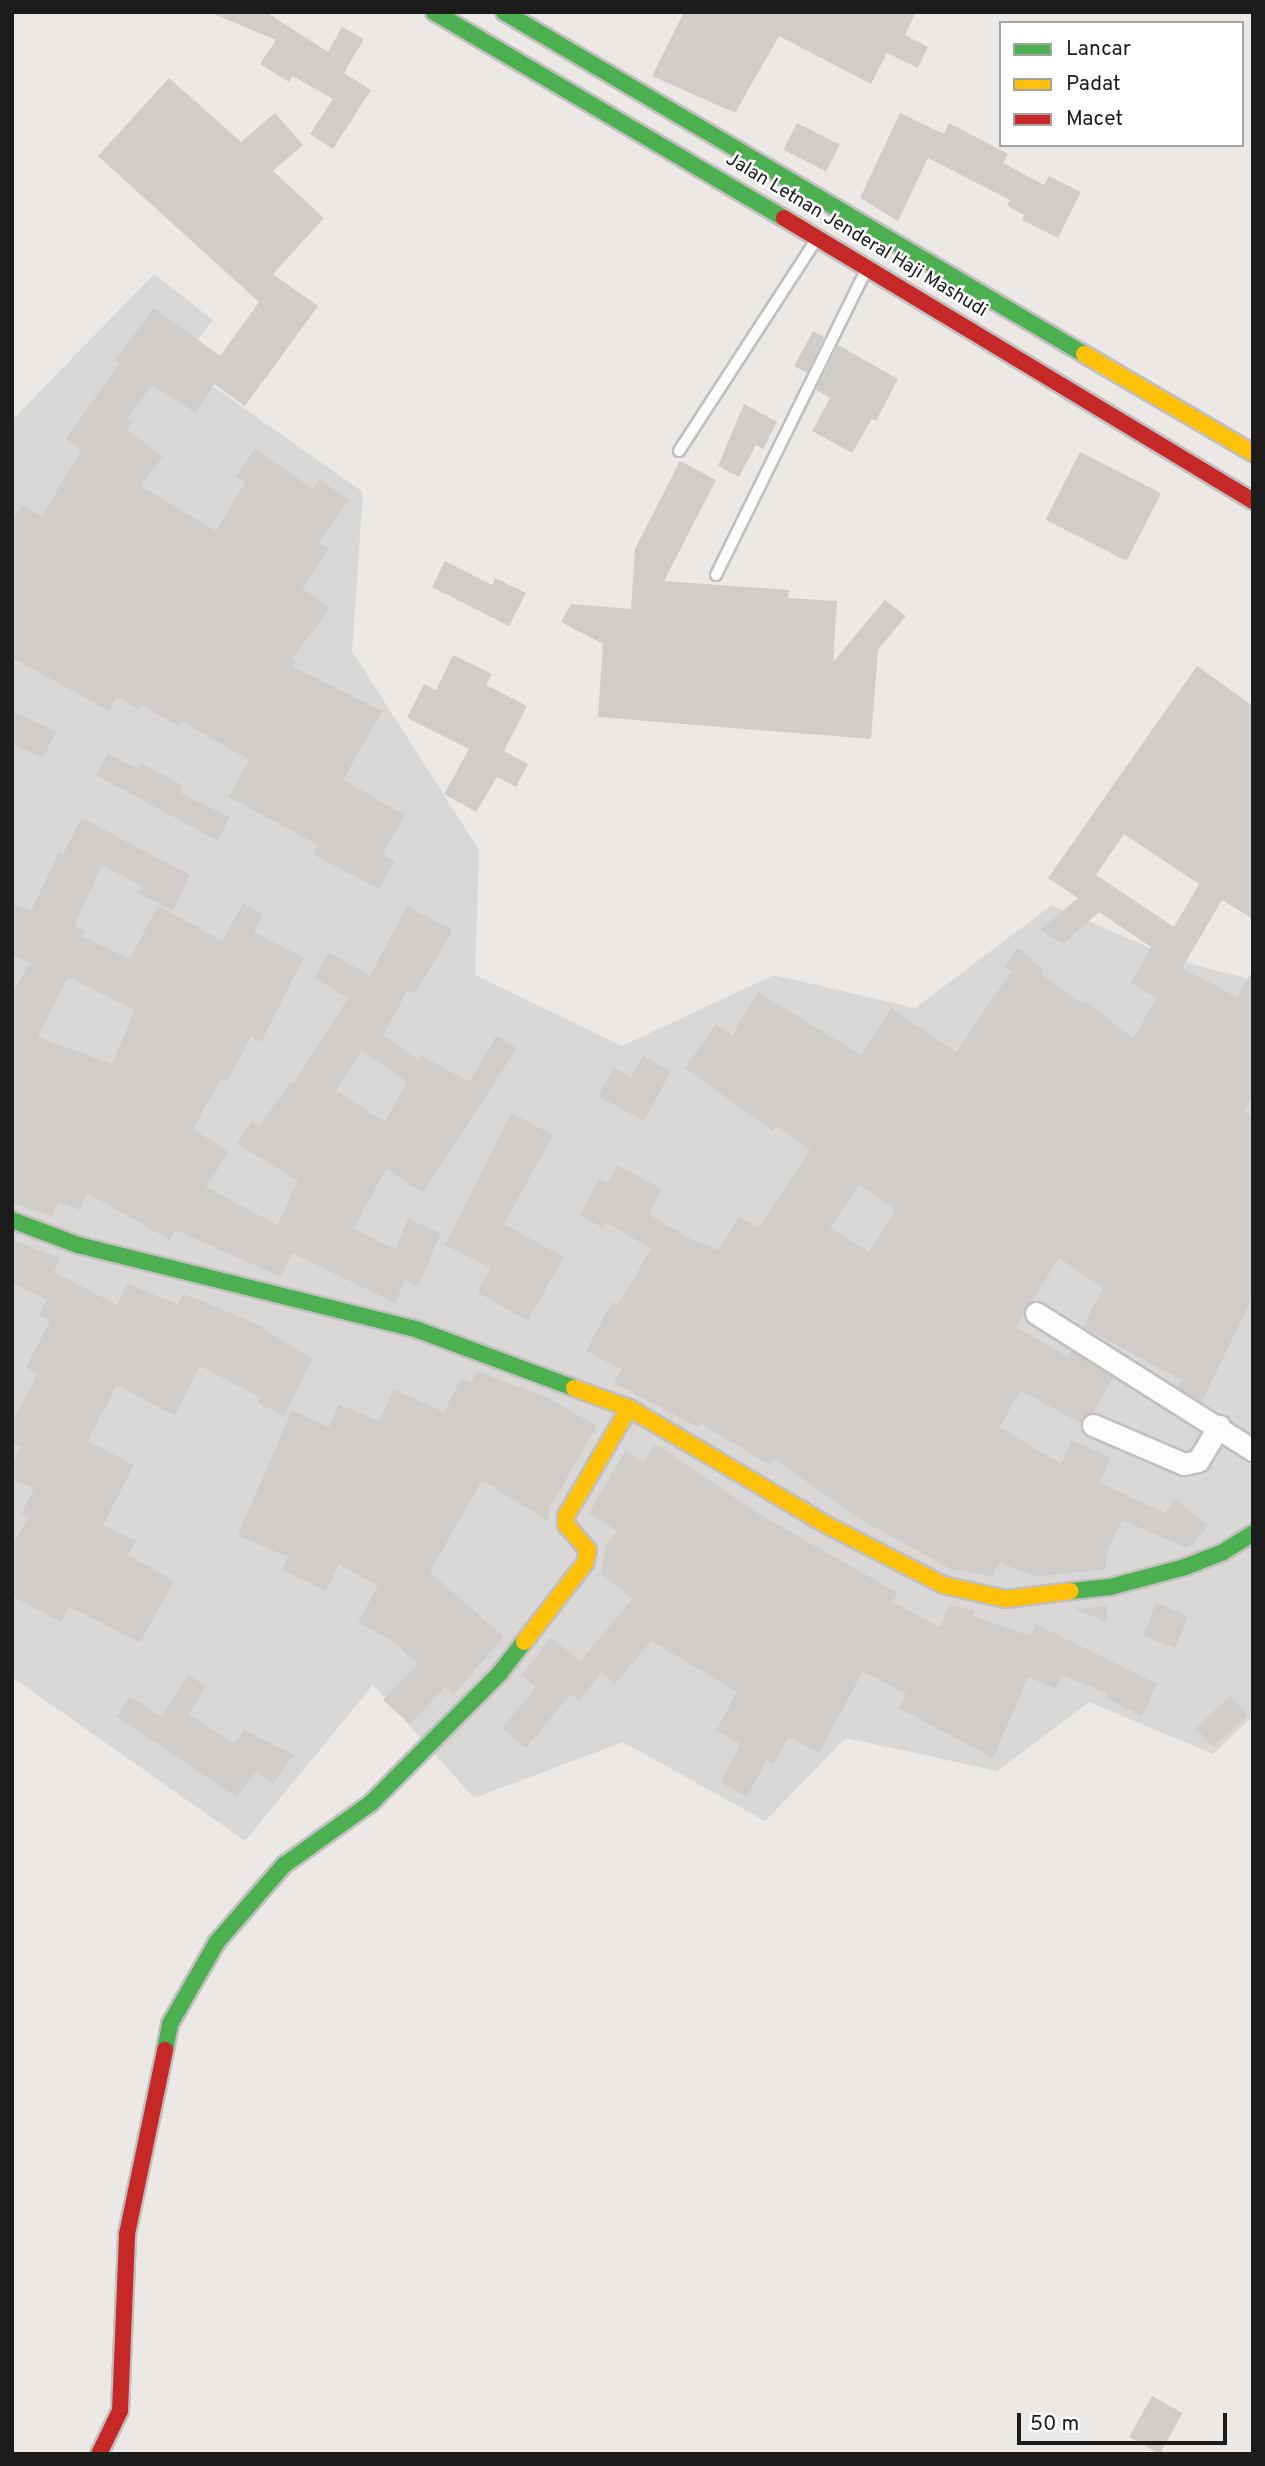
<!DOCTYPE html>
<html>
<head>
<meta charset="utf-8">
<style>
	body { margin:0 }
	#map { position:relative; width:1265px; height:2466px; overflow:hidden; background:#ebe8e5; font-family:Overpass,sans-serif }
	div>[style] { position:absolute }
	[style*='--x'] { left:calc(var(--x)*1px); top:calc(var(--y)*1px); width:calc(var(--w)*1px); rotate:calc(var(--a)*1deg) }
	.residential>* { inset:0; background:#dad8d6 }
	.building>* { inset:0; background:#d0ccca; transform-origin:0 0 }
	.roads { filter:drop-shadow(2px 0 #c2c0bf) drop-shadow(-2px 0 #c2c0bf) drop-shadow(0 2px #c2c0bf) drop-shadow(0 -2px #c2c0bf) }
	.lane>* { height:10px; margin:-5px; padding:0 5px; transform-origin:5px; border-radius:5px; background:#fcfcfb }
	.street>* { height:21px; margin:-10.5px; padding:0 10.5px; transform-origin:10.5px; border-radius:10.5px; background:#fcfcfb }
	.fast>* { height:16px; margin:-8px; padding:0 8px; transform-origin:8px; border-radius:8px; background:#4caf50 }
	.slow>* { height:16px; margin:-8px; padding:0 8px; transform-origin:8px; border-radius:8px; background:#ffc107 }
	.jam>* { height:16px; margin:-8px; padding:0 8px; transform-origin:8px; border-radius:8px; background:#c62828 }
	span { translate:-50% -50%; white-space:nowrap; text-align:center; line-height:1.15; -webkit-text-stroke:5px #fff; paint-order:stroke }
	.street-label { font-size:19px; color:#1c1c1c }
	.frame { position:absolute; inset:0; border:14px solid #1c1c1c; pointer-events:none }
	.legend { position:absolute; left:999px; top:21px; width:245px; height:126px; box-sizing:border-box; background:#fff; border:2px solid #a4a4a4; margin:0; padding:9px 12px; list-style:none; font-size:21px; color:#1c1c1c }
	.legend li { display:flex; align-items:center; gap:14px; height:35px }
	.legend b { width:35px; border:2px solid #a4a4a4 }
	.scale { position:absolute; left:1017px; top:2413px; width:210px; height:32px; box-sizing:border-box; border:4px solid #1c1c1c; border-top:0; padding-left:9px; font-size:21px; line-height:24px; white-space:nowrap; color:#1c1c1c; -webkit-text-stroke:5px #fff; paint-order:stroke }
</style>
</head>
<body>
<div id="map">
	<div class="residential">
		<div style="clip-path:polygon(154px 274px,213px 320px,180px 363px,363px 492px,352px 651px,479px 850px,475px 975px,622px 1046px,774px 975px,915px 1008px,1052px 905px,1177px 960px,1253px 980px,1253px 1716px,1213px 1754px,1089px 1702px,997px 1771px,846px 1738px,765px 1821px,623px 1742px,474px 1798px,373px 1685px,245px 1841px,12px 1677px,12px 420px)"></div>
	</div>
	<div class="building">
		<div style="clip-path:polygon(209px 12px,266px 12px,328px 52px,342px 27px,364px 39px,344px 73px,371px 90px,333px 149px,310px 134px,333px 99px,293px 76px,289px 82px,260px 64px,276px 40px)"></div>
		<div style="clip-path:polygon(684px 12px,916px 12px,905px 35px,928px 47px,918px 68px,887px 53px,871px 84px,779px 36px,735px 113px,652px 76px)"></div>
		<div style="clip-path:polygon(169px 78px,241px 142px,275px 113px,303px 145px,273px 171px,324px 218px,273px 274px,318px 306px,245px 406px,214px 384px,196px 413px,152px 385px,127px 419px,132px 423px,127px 430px,163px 456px,141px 486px,216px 531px,245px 482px,236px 476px,255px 449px,313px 489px,320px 480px,349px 500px,319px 542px,329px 549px,302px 588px,330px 608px,292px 659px,296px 661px,293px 667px,382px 711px,343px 780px,405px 815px,383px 854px,395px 861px,379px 889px,312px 854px,318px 845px,229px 797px,249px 760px,181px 721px,178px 726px,141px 705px,138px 709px,117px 697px,110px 711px,12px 658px,12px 523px,22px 505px,42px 516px,81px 450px,66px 439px,119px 364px,115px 360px,154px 308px,220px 356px,259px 302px,98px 156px)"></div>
		<div style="clip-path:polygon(900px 113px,944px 134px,949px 123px,1008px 154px,1003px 163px,1044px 185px,1049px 176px,1081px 192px,1058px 238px,1022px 220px,1024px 215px,1007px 206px,1010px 200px,928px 158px,898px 221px,860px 198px)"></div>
		<div style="left:797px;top:123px;width:48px;height:30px;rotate:27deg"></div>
		<div style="clip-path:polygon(813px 331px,824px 337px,807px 373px,794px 366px)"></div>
		<div style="clip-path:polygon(838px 345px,898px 379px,876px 421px,872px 419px,852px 453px,812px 431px,830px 398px,816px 390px)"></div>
		<div style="clip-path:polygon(744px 404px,777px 422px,763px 449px,756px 445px,739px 477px,718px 466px)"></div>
		<div style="left:1080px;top:452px;width:91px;height:76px;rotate:27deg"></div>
		<div style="clip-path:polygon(680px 461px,716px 480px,664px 581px,789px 590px,788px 598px,837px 601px,833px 662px,885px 600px,906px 616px,878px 650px,871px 739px,598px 717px,603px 644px,561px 622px,571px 604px,631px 609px,635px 549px)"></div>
		<div style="clip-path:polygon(445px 561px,492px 585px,495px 578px,526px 593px,509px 626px,432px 587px)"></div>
		<div style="clip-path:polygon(453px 655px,492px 674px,486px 685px,527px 706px,504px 751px,528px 764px,516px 787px,497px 777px,476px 812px,444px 794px,469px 749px,407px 718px,424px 684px,436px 690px)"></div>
		<div style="clip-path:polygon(evenodd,1197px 666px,1253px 706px,1253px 919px,1222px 900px,1182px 968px,1237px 997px,1253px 970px,1253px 1095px,1244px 1111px,1253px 1116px,1253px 1296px,1202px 1402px,1178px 1387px,1181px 1380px,1083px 1327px,1103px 1288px,1059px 1258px,1016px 1327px,1068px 1357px,1071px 1351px,1113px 1377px,1094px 1412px,1080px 1423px,1021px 1391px,999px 1427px,1061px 1464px,1071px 1440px,1111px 1457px,1100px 1483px,1165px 1513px,1175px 1499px,1208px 1525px,1195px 1543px,1185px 1547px,1122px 1520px,1105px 1557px,1106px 1569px,1037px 1577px,1000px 1563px,992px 1577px,949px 1568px,863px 1521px,774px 1459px,770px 1465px,700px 1423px,698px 1427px,614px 1383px,621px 1369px,586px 1351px,612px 1302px,618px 1305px,651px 1249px,606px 1222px,603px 1228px,580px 1215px,599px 1179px,608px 1183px,617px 1165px,662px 1189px,648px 1214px,691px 1239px,719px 1250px,739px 1217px,758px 1228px,810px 1150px,777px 1126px,773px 1131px,685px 1068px,716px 1024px,732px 1035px,758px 992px,861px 1055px,891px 1008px,956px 1052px,1011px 972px,1004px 967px,1018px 948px,1045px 971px,1042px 975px,1083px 1004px,1085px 1001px,1133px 1038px,1157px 998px,1131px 983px,1151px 947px,1099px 912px,1063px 944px,1040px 930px,1078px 898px,1048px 878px,1197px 666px,1124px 834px,1199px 884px,1174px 927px,1096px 875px,1124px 834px,1197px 666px,859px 1185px,896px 1210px,869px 1252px,830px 1228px,859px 1185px)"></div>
		<div style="clip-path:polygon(12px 711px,56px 732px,43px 758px,12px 744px)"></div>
		<div style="clip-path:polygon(108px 753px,137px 769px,141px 763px,184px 786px,180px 793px,230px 817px,218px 841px,96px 775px)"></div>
		<div style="clip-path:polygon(evenodd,82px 818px,190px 875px,173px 911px,139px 893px,142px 886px,102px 865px,74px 926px,85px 931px,82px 936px,130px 959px,158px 905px,222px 941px,243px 903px,263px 914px,254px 932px,304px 958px,261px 1042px,251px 1037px,227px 1082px,221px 1079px,193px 1129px,229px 1152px,206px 1187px,277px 1225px,298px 1181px,237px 1144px,252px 1120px,260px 1125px,291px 1081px,294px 1083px,348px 998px,314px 978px,329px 952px,370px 976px,407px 906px,453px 930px,415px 994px,408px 990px,383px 1035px,419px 1060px,421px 1055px,469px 1082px,496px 1036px,517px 1048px,423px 1193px,386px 1169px,354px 1228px,395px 1250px,408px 1219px,441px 1233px,418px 1286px,405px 1280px,395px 1303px,292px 1253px,281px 1277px,175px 1230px,170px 1240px,87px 1193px,80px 1210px,58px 1202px,52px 1216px,12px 1202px,12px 995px,29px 963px,12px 955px,12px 903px,31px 911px,59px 852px,63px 854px,82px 818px,68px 977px,135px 1010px,112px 1064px,38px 1037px,68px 977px,82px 818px,362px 1051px,407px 1082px,385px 1122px,336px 1091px,362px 1051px)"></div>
		<div style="clip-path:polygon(643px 1056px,671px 1071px,644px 1121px,598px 1096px,614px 1068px,631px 1077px)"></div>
		<div style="clip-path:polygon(511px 1113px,553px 1135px,504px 1224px,564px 1257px,528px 1321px,477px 1292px,491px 1268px,445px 1245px)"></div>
		<div style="clip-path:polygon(12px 1240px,60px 1258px,54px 1272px,117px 1305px,127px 1283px,178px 1305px,184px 1294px,255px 1323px,312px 1359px,284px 1416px,258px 1403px,260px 1397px,200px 1366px,175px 1416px,117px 1385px,88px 1441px,134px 1465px,103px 1525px,136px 1541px,128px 1555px,174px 1581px,140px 1643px,69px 1606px,61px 1622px,12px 1596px,12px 1546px,28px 1518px,21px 1514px,34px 1489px,12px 1479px,12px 1465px,21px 1447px,12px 1443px,12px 1422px,38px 1374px,26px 1367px,50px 1321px,39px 1315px,47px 1300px,12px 1283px)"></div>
		<div style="clip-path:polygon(477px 1371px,546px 1397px,597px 1426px,550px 1507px,548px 1521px,482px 1480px,430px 1572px,504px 1637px,453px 1695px,445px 1687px,410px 1724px,383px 1700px,418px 1664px,394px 1642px,358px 1622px,378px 1586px,339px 1564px,326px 1591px,282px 1570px,288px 1557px,238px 1535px,292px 1410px,329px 1427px,339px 1404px,379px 1421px,394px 1389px,444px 1412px,461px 1378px,471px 1383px)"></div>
		<div style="clip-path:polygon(655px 1444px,759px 1514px,898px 1593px,892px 1602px,940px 1627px,949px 1605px,975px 1611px,972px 1615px,1030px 1636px,1036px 1624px,1157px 1684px,1142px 1716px,1105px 1698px,1107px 1693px,1062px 1675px,1056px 1689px,1028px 1677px,993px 1758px,899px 1708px,906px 1694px,863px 1671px,819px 1753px,789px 1737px,774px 1764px,767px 1760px,747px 1797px,720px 1782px,741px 1744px,716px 1731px,737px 1692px,651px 1641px,615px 1684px,602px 1672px,579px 1701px,571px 1694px,526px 1748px,502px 1728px,536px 1687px,522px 1675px,551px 1637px,580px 1661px,633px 1599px,600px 1573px,606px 1546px,617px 1531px,589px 1513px,626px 1450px,644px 1462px)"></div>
		<div style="left:1156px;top:1603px;width:35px;height:35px;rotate:22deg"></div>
		<div style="clip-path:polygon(1107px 1606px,1107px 1622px,1075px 1609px)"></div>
		<div style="clip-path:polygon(188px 1675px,206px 1686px,189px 1714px,234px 1744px,245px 1730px,294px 1755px,272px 1784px,256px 1772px,236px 1797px,117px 1717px,130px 1696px,161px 1716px)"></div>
		<div style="left:1230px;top:1696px;width:26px;height:47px;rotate:47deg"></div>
		<div style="left:1152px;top:2396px;width:35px;height:47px;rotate:29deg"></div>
	</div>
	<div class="roads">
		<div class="lane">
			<div style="--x:679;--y:451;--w:248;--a:-57"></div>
			<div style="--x:716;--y:575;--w:340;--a:-63.8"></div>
		</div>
		<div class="street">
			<div style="--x:1036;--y:1313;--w:257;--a:32.3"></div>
			<div style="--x:1093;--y:1425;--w:99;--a:23.2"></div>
			<div style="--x:1184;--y:1464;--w:14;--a:-12"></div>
			<div style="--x:1198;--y:1461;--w:41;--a:-59"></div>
		</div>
		<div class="fast">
			<div style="--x:434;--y:12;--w:406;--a:30.5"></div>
			<div style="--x:504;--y:12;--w:673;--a:30.53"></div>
			<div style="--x:12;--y:1220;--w:71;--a:20.7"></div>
			<div style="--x:78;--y:1245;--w:350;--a:14"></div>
			<div style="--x:418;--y:1330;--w:166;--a:20.4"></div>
			<div style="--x:1071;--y:1591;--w:39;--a:-6"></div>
			<div style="--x:1110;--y:1587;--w:78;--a:-14.9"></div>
			<div style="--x:1185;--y:1567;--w:41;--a:-21.5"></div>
			<div style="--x:1223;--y:1552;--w:36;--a:-32"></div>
			<div style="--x:165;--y:2050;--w:26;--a:-79"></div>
			<div style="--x:170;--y:2024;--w:95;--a:-60.2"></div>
			<div style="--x:217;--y:1942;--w:102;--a:-49"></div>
			<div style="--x:284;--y:1865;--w:107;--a:-35.5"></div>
			<div style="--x:371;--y:1803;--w:182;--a:-45.2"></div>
			<div style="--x:499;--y:1674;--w:41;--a:-52"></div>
		</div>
		<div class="slow">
			<div style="--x:1084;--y:354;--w:196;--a:30.4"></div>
			<div style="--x:574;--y:1388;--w:59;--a:20"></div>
			<div style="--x:629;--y:1408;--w:228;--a:30.6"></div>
			<div style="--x:825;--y:1524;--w:133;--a:27.3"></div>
			<div style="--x:943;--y:1585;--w:65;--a:12.5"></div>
			<div style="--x:1006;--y:1599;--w:65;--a:-7"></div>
			<div style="--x:524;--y:1642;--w:100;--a:-52.3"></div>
			<div style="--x:585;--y:1563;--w:13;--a:-77"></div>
			<div style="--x:588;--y:1550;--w:33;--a:-131"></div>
			<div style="--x:566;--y:1525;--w:9;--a:-90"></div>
			<div style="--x:566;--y:1516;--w:125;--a:-59.7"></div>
		</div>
		<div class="jam">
			<div style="--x:784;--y:218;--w:548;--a:31.11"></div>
			<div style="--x:99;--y:2454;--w:48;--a:-64"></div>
			<div style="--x:120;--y:2411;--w:177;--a:-87.7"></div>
			<div style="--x:127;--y:2234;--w:188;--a:-78.3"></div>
		</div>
	</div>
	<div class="street-label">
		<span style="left:856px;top:236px;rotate:31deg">Jalan Letnan Jenderal Haji Mashudi</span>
	</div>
	<div class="frame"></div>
	<ul class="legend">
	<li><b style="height:9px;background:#4caf50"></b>Lancar</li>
	<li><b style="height:9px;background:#ffc107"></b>Padat</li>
	<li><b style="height:9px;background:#c62828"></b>Macet</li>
	</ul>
	<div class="scale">50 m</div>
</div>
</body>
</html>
